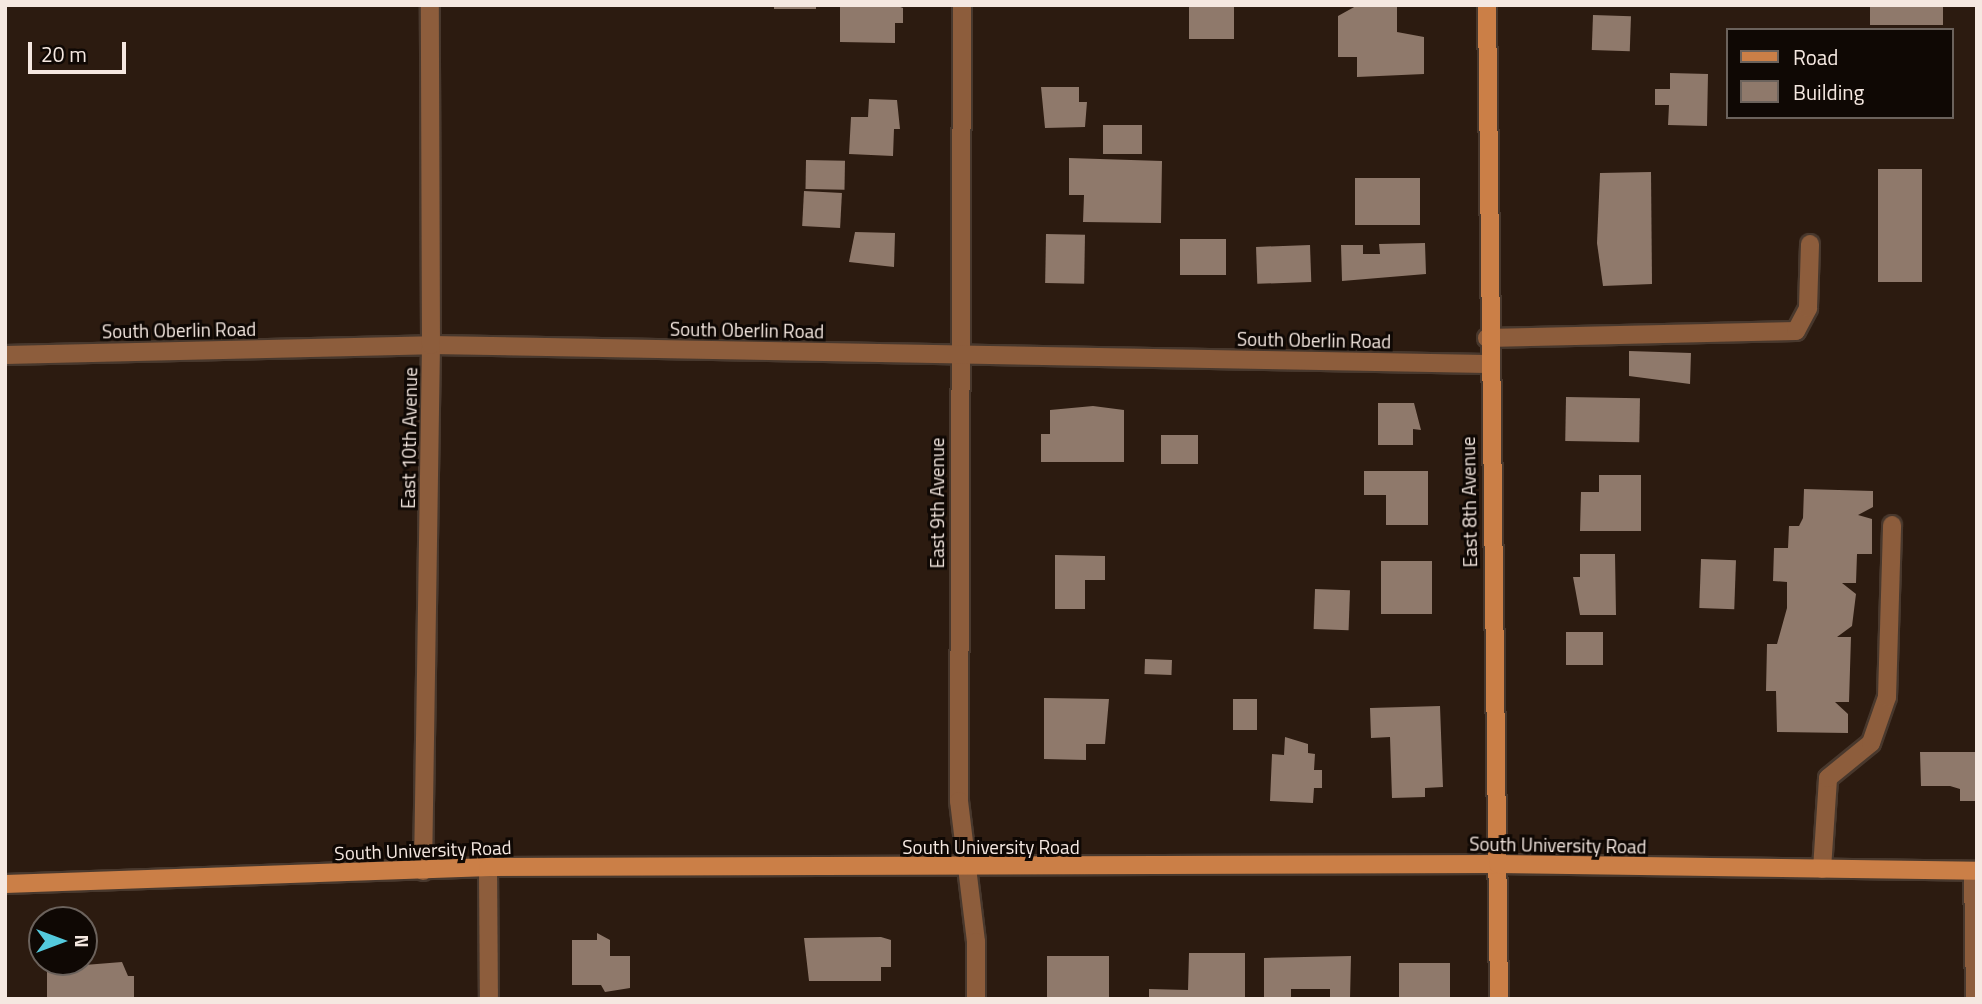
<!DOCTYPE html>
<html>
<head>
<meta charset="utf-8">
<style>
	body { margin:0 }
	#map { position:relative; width:1982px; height:1004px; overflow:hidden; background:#2c1b10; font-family:"Titillium Web",sans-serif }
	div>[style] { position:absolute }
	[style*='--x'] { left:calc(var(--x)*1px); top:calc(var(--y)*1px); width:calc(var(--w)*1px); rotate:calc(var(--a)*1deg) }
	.building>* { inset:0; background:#8f796b; transform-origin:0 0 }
	.roads { filter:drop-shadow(2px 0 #48382d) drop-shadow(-2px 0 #48382d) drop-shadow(0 2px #48382d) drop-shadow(0 -2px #48382d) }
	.lane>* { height:18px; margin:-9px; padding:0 9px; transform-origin:9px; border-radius:9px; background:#8d5d3c }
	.street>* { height:18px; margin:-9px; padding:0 9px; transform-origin:9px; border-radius:9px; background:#8d5d3c }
	.secondary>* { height:18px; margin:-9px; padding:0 9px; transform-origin:9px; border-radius:9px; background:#cb7f47 }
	span { translate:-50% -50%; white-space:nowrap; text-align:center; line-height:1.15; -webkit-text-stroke:6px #0f0804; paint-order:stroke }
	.street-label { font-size:19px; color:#f5e8e1 }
	.frame { position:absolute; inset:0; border:7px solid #f5e8e1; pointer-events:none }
	.legend { position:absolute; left:1726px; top:28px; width:228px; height:91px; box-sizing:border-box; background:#0f0804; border:2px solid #6b625c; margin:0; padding:9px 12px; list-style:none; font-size:21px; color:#f5e8e1 }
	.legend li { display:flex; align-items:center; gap:14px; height:35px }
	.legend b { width:35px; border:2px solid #6b625c }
	.north { position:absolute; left:28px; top:906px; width:70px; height:70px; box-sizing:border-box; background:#0f0804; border:2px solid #6b625c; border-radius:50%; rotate:90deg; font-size:19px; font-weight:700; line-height:28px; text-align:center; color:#f5e8e1 }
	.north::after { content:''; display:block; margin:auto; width:24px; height:32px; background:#54cade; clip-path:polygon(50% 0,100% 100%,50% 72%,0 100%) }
	.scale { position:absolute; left:28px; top:42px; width:98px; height:32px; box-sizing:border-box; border:4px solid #f5e8e1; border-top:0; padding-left:9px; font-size:21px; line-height:24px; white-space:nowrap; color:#f5e8e1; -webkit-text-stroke:5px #0f0804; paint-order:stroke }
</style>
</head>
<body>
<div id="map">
	<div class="building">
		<div style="left:774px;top:5px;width:42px;height:4px"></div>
		<div style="clip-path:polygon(895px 5px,903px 8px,903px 23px,895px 23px,895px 43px,840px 42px,840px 7px)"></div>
		<div style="left:1234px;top:5px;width:34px;height:45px;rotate:90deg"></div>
		<div style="left:1870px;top:5px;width:73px;height:20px"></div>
		<div style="clip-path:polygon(1356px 6px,1397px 6px,1397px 32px,1424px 37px,1424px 74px,1357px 77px,1357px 57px,1338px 57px,1338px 16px)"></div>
		<div style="left:1593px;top:15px;width:38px;height:35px;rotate:2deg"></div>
		<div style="clip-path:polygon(1670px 73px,1708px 74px,1707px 126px,1668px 125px,1669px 105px,1655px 105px,1655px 89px,1670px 89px)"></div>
		<div style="clip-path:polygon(1041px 87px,1079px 87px,1079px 102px,1087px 102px,1085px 127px,1045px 128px)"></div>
		<div style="clip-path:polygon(869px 99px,897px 100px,900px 129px,894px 129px,893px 156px,849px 154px,851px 117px,868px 117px)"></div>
		<div style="left:1103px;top:125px;width:39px;height:29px"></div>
		<div style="clip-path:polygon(1069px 158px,1162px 161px,1161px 223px,1083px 222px,1084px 195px,1069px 195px)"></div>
		<div style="left:806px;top:160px;width:39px;height:29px;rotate:1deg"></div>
		<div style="left:1878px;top:169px;width:44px;height:113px"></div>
		<div style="clip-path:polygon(1651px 172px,1652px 284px,1603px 286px,1597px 243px,1600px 173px)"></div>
		<div style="left:1355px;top:178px;width:65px;height:47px"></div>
		<div style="left:804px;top:191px;width:38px;height:35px;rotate:3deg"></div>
		<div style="clip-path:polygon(855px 232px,895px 233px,894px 267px,849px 262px)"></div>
		<div style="left:1046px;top:234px;width:39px;height:49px;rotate:1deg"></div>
		<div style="left:1180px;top:239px;width:46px;height:36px"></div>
		<div style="clip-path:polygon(1425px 243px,1426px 274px,1342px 281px,1341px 245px,1363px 245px,1363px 254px,1380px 254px,1379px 244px)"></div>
		<div style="left:1310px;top:245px;width:37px;height:54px;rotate:88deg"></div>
		<div style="clip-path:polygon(1629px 351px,1691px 353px,1690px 384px,1629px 376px)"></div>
		<div style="left:1566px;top:397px;width:74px;height:44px;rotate:1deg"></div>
		<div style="clip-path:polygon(1378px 403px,1414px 403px,1421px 430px,1413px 429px,1413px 445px,1378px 445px)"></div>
		<div style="clip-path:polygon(1093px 406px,1124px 410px,1124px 462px,1041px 462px,1041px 434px,1050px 434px,1050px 410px)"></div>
		<div style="left:1161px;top:435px;width:37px;height:29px"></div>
		<div style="clip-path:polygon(1364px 471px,1428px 471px,1428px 525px,1386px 525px,1386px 495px,1364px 495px)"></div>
		<div style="clip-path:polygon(1599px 475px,1641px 475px,1641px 531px,1580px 531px,1581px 492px,1599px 492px)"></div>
		<div style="clip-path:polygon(1804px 489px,1873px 491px,1873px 507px,1858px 515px,1872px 519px,1872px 554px,1857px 554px,1856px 583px,1842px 583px,1856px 594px,1852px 626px,1837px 637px,1851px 637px,1849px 702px,1835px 702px,1848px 714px,1848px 733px,1777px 732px,1776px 691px,1766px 691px,1767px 644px,1777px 644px,1787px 608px,1787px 582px,1773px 581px,1774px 548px,1788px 548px,1789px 526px,1799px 526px,1803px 518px)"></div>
		<div style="clip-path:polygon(1580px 554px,1615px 554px,1616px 615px,1580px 615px,1573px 577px,1580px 577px)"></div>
		<div style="clip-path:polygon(1055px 555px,1105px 556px,1105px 580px,1085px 580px,1085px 609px,1055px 609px)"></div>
		<div style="left:1701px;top:559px;width:35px;height:49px;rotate:2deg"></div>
		<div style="left:1381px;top:561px;width:51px;height:53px"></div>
		<div style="left:1315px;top:589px;width:35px;height:40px;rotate:2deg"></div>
		<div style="left:1603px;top:632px;width:33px;height:37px;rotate:90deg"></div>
		<div style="left:1145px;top:659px;width:27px;height:15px;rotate:2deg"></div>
		<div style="clip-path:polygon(1044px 698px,1109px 699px,1105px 744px,1086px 744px,1086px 760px,1044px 759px)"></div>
		<div style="left:1233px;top:699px;width:24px;height:31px"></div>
		<div style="clip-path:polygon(1440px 706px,1443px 787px,1425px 788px,1425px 797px,1392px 798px,1390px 737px,1371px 738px,1370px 708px)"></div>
		<div style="clip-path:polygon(1285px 737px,1308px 744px,1308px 753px,1315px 754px,1314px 770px,1322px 770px,1322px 788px,1314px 788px,1313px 803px,1270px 801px,1272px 754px,1284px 755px)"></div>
		<div style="clip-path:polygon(1920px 752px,1977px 752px,1977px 801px,1960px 801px,1960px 789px,1950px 786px,1921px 786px)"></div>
		<div style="clip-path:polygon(597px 933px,610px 940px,610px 956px,630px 956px,630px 988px,605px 992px,601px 985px,572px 985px,572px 940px,597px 940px)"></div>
		<div style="clip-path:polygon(881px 937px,891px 940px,891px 967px,881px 967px,881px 981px,809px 981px,804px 938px)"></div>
		<div style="clip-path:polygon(1189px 953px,1245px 953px,1245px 998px,1149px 999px,1149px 989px,1188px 990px)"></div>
		<div style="left:1047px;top:956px;width:62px;height:43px"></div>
		<div style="clip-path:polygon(1351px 956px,1350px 999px,1330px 999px,1330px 989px,1291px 989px,1291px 999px,1264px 999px,1264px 958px)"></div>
		<div style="clip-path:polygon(122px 962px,128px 976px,134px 976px,134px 999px,47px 999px,47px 968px)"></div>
		<div style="left:1399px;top:963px;width:51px;height:36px"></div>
	</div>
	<div class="roads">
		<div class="lane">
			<div style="--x:1487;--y:338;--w:309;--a:-1.3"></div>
			<div style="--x:1796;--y:331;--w:26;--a:-62"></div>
			<div style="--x:1808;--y:308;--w:64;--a:-88.2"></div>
			<div style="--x:1822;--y:869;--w:91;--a:-86.2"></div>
			<div style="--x:1828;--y:778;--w:55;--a:-39.1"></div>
			<div style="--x:1871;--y:743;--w:49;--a:-70.8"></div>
			<div style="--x:1887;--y:697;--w:172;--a:-88.3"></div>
		</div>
		<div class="street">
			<div style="--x:962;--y:5;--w:796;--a:90.22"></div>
			<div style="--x:959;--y:801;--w:142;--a:83.1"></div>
			<div style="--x:976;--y:942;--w:57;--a:90"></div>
			<div style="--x:5;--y:355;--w:426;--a:-1.3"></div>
			<div style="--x:431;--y:345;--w:1056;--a:1.03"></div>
			<div style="--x:488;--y:867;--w:132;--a:89.6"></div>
			<div style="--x:423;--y:871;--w:526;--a:-89.13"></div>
			<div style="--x:431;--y:345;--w:340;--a:-90.2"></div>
			<div style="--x:1973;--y:871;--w:128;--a:89.1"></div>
		</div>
		<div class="secondary">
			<div style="--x:1487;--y:5;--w:994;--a:89.31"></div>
			<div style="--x:5;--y:884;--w:483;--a:-2"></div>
			<div style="--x:488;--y:867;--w:1010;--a:-0.17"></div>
			<div style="--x:1498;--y:864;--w:479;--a:0.8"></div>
		</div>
	</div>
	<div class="street-label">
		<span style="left:179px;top:330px;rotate:-1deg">South Oberlin Road</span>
		<span style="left:747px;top:330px;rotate:1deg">South Oberlin Road</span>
		<span style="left:1314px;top:340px;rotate:1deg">South Oberlin Road</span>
		<span style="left:409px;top:438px;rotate:-89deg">East 10th Avenue</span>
		<span style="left:1469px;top:502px;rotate:-91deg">East 8th Avenue</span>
		<span style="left:937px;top:503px;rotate:-90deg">East 9th Avenue</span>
		<span style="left:1558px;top:845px;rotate:1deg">South University Road</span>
		<span style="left:991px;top:847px">South University Road</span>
		<span style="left:423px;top:850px;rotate:-2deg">South University Road</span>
	</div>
	<div class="frame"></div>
	<ul class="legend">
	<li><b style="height:9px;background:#cb7f47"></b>Road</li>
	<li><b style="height:19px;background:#8f796b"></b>Building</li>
	</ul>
	<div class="north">N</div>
	<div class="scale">20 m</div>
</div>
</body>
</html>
